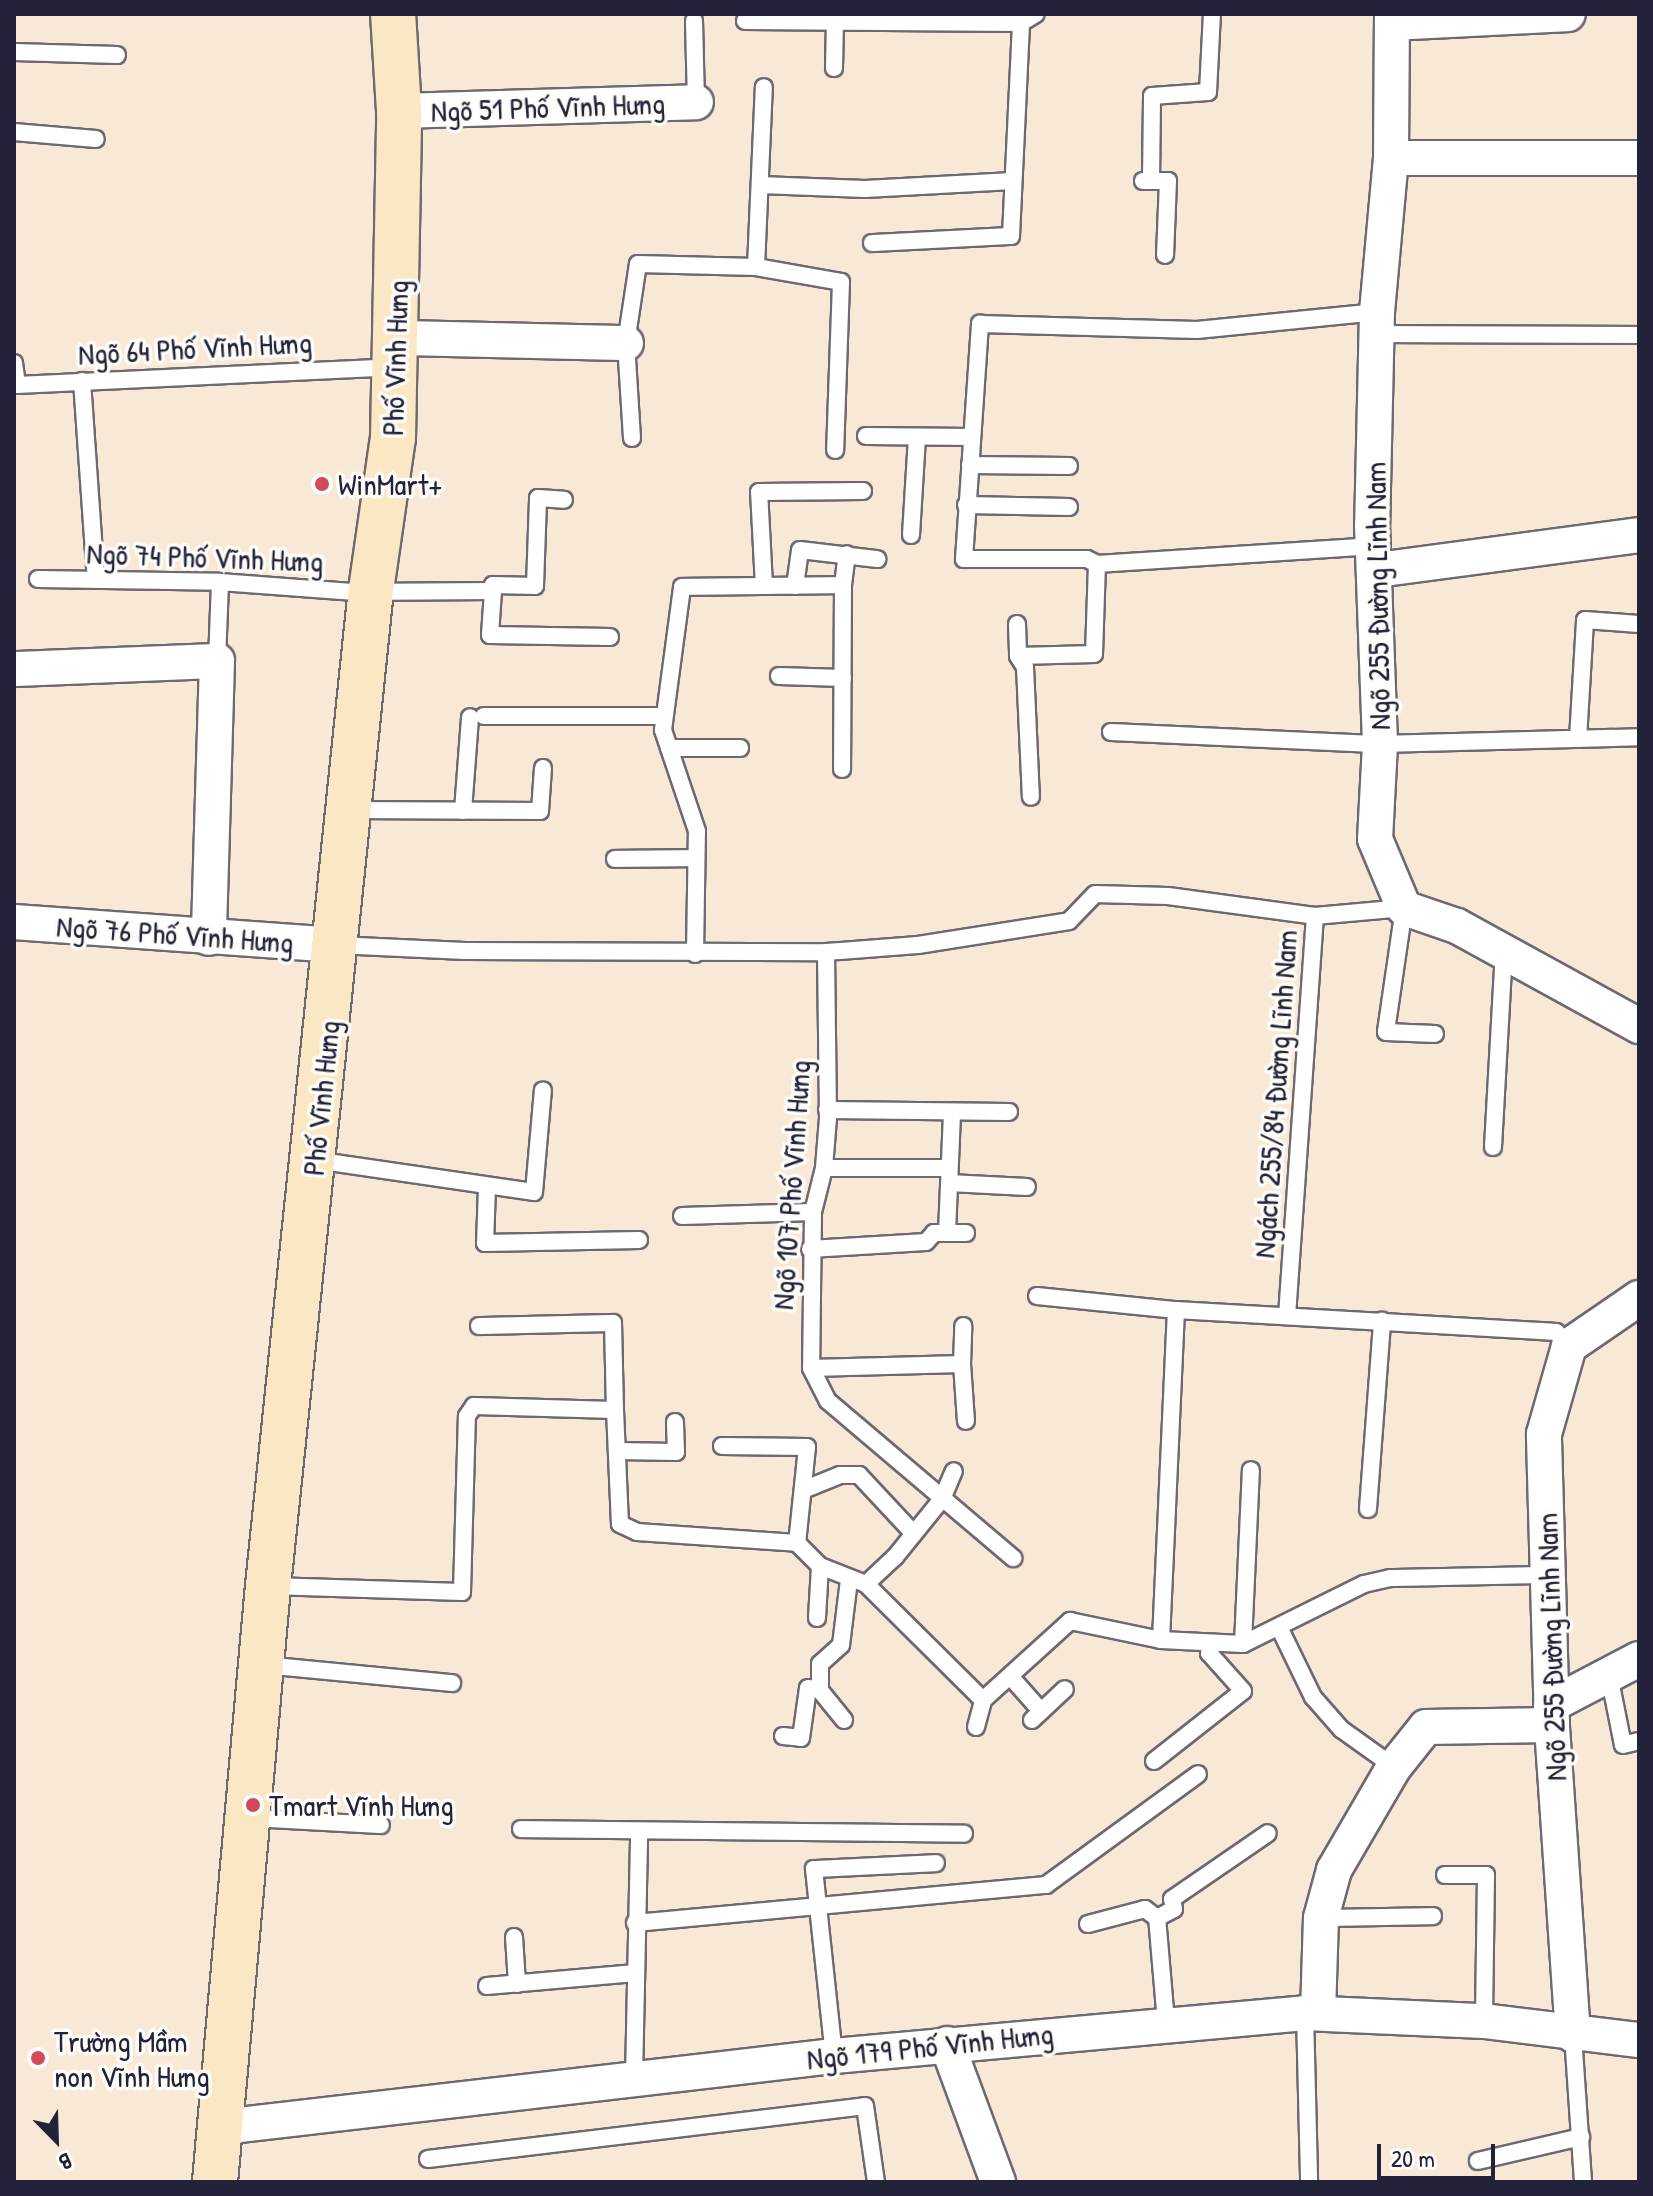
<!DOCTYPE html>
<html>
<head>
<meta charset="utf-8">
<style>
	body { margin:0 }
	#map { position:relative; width:1653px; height:2196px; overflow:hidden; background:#f8e9d6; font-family:"Patrick Hand",sans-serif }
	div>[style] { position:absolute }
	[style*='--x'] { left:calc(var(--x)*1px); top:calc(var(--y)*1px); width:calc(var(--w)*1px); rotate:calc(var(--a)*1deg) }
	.roads { filter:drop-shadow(2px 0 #6d6871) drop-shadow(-2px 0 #6d6871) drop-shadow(0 2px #6d6871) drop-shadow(0 -2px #6d6871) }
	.lane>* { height:16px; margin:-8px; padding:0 8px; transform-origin:8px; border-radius:8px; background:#fff }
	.street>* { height:34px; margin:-17px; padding:0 17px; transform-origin:17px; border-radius:17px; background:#fff }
	.secondary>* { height:44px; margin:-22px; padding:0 22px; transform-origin:22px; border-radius:22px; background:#fae7c3 }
	.dots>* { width:22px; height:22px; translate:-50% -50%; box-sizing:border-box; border:4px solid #fdfcf7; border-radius:50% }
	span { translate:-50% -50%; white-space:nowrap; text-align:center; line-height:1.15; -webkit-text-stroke:7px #fdfcf7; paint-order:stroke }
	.street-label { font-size:30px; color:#22223b }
	.poi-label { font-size:30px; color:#22223b }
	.left { translate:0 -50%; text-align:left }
	.frame { position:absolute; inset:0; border:16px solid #22223b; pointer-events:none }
	.north { position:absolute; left:16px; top:2100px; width:80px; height:80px; -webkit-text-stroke:6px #fdfcf7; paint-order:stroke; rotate:157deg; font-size:22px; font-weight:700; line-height:32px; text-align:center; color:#22223b }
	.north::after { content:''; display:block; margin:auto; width:28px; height:36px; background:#22223b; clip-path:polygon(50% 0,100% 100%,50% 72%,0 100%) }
	.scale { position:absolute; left:1377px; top:2144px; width:118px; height:36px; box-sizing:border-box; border:4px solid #22223b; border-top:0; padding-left:10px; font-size:24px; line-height:28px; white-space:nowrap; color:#22223b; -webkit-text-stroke:6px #fdfcf7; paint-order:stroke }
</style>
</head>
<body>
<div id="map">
	<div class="roads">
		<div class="lane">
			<div style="--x:694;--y:21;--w:81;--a:88.6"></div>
			<div style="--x:745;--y:21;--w:276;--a:0.4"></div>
			<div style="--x:1021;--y:23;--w:17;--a:-31"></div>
			<div style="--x:14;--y:52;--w:103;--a:1.7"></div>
			<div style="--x:834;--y:68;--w:46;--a:-88.8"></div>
			<div style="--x:14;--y:132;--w:82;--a:4.9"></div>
			<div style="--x:1143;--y:181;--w:25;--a:0"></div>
			<div style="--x:1168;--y:181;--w:74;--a:92.3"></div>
			<div style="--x:1151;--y:181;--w:85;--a:-89.3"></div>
			<div style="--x:1152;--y:96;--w:56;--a:-4.1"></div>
			<div style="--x:1208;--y:92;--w:78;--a:-87.1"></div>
			<div style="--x:760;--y:185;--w:105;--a:2.2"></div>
			<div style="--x:865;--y:189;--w:148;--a:-3.1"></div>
			<div style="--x:872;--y:243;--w:139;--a:-2.9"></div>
			<div style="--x:1011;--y:236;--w:213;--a:-87.3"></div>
			<div style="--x:756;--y:267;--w:180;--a:-87.5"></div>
			<div style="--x:1376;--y:334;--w:263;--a:0.2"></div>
			<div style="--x:14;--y:363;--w:22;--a:82"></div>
			<div style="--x:17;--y:385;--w:376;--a:-2.7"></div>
			<div style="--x:82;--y:381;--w:199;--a:86"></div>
			<div style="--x:866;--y:436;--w:106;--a:0.5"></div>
			<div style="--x:632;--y:438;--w:95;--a:-93.6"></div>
			<div style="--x:626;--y:343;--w:80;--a:-81.4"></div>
			<div style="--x:638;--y:264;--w:118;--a:1.5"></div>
			<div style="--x:756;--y:267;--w:86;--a:10"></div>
			<div style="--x:841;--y:282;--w:168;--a:92"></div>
			<div style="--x:970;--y:465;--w:99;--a:0.6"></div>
			<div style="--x:966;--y:505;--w:103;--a:1.1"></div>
			<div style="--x:911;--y:535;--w:98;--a:-86.5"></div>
			<div style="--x:1097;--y:564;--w:11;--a:-153"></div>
			<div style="--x:1087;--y:559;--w:123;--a:180"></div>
			<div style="--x:964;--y:559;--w:236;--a:-86.1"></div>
			<div style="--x:980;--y:324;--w:217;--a:1.6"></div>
			<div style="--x:1197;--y:330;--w:181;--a:-5.7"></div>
			<div style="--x:38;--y:579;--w:182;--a:0.9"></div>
			<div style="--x:220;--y:582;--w:132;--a:4.3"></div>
			<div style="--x:352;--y:592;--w:141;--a:-0.4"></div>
			<div style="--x:493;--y:591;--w:44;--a:93.9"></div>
			<div style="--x:490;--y:635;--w:120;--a:1"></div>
			<div style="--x:843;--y:585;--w:31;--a:-83"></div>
			<div style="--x:764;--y:586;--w:94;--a:-93"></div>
			<div style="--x:759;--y:492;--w:104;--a:-0.6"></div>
			<div style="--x:795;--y:586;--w:36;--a:-82"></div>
			<div style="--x:800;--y:550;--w:78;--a:6.7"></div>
			<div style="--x:493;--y:591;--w:6;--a:-90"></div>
			<div style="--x:493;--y:585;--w:42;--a:1.4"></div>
			<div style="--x:535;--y:586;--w:88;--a:-88"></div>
			<div style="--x:538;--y:498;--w:26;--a:4"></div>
			<div style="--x:1017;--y:624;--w:32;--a:88"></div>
			<div style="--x:1018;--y:656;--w:13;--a:58"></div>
			<div style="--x:1025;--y:667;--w:130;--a:87.4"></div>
			<div style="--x:1018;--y:656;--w:76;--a:-1.5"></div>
			<div style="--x:1094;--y:654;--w:90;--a:-88.1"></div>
			<div style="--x:1097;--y:564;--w:278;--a:-3.7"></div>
			<div style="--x:217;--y:661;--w:79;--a:-87.8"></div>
			<div style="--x:779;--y:676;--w:64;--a:1.8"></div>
			<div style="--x:484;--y:716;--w:180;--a:0"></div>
			<div style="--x:1111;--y:732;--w:269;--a:2.6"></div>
			<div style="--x:1380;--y:744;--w:259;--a:-1.5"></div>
			<div style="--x:1578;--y:739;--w:119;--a:-86.6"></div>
			<div style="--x:1585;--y:620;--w:54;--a:4.2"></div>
			<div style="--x:669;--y:748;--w:71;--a:0"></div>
			<div style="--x:351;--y:810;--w:189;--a:0.3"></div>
			<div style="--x:540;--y:811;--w:43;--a:-86"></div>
			<div style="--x:463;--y:811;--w:94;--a:-85.7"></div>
			<div style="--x:615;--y:859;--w:81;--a:-0.7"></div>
			<div style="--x:336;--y:945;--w:129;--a:2.7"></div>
			<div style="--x:465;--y:951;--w:361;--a:0.2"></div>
			<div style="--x:826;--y:952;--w:92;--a:-4.4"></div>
			<div style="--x:918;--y:945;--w:153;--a:-9"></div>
			<div style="--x:1069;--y:921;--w:37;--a:-46"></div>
			<div style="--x:1095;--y:894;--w:73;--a:1.6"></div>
			<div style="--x:1168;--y:896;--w:148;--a:7.7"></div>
			<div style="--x:1315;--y:916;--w:89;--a:-5.1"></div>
			<div style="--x:1404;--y:908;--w:125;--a:98.3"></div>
			<div style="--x:1386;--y:1032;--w:49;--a:2.3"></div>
			<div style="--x:826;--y:952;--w:166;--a:89.3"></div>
			<div style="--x:828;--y:1118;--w:50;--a:94.6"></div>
			<div style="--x:824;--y:1168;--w:45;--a:104"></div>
			<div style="--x:813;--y:1212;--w:156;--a:90.7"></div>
			<div style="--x:811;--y:1368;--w:37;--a:63"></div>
			<div style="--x:828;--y:1401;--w:243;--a:40.3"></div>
			<div style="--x:695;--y:954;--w:123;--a:-89.1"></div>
			<div style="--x:697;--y:831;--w:107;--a:-108.6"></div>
			<div style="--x:663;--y:730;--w:144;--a:-82.4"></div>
			<div style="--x:682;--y:587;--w:161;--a:-0.7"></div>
			<div style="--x:843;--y:585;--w:184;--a:90.3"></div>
			<div style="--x:827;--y:1110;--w:182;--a:0.6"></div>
			<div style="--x:1493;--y:1147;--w:195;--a:-86.8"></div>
			<div style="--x:315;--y:1160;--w:221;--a:8.3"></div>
			<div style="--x:534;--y:1192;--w:102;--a:-85"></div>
			<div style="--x:824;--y:1168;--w:125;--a:0"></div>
			<div style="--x:949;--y:1183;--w:78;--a:2.9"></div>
			<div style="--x:487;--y:1187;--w:56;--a:92"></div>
			<div style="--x:485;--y:1243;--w:154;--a:-1.1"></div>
			<div style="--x:682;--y:1216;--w:131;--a:-1.7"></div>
			<div style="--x:947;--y:1233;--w:121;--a:-87.6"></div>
			<div style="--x:810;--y:1249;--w:116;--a:-3.5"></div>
			<div style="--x:926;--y:1242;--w:12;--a:-48"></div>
			<div style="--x:934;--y:1233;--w:32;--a:0"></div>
			<div style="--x:1037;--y:1296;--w:140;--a:5.8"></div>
			<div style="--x:1176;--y:1310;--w:381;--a:3.3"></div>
			<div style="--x:1556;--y:1332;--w:19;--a:47"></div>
			<div style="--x:1287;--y:1316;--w:401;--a:-86"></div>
			<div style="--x:479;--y:1326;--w:134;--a:-1.3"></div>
			<div style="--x:613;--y:1323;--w:87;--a:88.7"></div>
			<div style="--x:962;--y:1364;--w:38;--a:-88"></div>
			<div style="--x:811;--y:1368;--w:151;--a:-1.5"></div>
			<div style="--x:962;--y:1364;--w:57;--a:86"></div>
			<div style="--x:722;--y:1446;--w:85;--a:0.7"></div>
			<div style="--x:807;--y:1447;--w:97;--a:95.9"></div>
			<div style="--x:617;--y:1451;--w:59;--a:1"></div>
			<div style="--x:676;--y:1452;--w:30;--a:-92"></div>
			<div style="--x:803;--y:1490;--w:40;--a:-22"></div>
			<div style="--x:840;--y:1475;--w:19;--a:0"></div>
			<div style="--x:859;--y:1475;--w:79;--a:47"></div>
			<div style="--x:1368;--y:1509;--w:189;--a:-85.7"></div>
			<div style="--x:866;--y:1584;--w:40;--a:-43"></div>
			<div style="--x:895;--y:1557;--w:75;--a:-51"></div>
			<div style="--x:942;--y:1499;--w:30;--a:-67"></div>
			<div style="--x:270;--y:1586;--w:192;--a:1.8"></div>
			<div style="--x:462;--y:1592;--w:176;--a:-88.4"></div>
			<div style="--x:467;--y:1416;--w:12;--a:-55"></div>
			<div style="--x:474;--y:1406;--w:141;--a:1.6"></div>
			<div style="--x:615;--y:1410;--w:114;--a:87.5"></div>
			<div style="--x:620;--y:1524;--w:19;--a:25"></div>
			<div style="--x:637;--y:1532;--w:160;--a:3.9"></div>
			<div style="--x:797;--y:1543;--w:33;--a:45"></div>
			<div style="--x:820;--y:1566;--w:49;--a:21.4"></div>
			<div style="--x:866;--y:1584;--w:165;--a:44.8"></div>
			<div style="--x:983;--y:1700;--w:118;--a:-42.2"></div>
			<div style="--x:1070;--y:1621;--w:93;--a:11.8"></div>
			<div style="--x:1161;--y:1640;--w:82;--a:2.8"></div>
			<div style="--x:1243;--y:1644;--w:135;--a:-26.4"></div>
			<div style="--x:1364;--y:1584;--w:27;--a:-13"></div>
			<div style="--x:1390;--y:1578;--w:155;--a:-1.1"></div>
			<div style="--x:817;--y:1618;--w:52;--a:-86.7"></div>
			<div style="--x:1279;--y:1627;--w:78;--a:64.1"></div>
			<div style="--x:1313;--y:1697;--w:43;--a:48.8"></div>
			<div style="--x:1341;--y:1729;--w:65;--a:35.6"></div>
			<div style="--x:1161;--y:1640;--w:330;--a:-87.4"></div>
			<div style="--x:1243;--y:1644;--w:174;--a:-87.4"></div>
			<div style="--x:264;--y:1665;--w:189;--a:5.5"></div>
			<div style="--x:1609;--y:1675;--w:71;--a:78.7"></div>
			<div style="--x:1623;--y:1745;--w:16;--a:-14"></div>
			<div style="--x:1010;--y:1676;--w:47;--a:48.5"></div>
			<div style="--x:844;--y:1720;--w:38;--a:-129"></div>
			<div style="--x:820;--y:1690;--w:26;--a:-90"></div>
			<div style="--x:820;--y:1664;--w:28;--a:-42"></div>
			<div style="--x:841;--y:1645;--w:65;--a:-83"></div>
			<div style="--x:1032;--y:1720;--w:45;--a:-43.2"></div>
			<div style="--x:976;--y:1727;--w:28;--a:-75"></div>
			<div style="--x:783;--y:1736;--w:18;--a:6"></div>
			<div style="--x:801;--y:1738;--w:50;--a:-82"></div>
			<div style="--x:808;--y:1688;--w:12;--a:9"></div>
			<div style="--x:1154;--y:1761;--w:113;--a:-38.2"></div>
			<div style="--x:1243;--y:1691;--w:51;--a:-131.8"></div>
			<div style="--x:1209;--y:1653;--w:11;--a:-68"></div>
			<div style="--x:250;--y:1818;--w:131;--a:3.1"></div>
			<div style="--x:521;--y:1829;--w:443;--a:0.6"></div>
			<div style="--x:1445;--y:1875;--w:41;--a:0"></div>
			<div style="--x:1486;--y:1875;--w:146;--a:90.8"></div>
			<div style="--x:1321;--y:1918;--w:112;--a:-1"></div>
			<div style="--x:635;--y:1923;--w:413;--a:-5.3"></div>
			<div style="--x:1046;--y:1885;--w:188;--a:-36.1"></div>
			<div style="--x:1088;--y:1924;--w:59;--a:-14.7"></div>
			<div style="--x:1145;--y:1909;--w:15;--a:37"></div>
			<div style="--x:514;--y:1937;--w:47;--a:86.3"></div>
			<div style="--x:487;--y:1986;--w:149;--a:-5"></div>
			<div style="--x:1305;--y:2013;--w:169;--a:88.6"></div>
			<div style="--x:1166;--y:2022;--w:104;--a:-94.9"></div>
			<div style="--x:1157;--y:1918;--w:19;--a:-28"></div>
			<div style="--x:1174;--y:1909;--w:10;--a:-101"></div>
			<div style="--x:1172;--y:1899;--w:116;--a:-34.5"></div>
			<div style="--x:1573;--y:2035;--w:147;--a:86.1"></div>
			<div style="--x:834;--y:2056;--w:188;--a:-96.1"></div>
			<div style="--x:814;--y:1869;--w:122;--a:-2.8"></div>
			<div style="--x:634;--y:2079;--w:248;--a:-88.8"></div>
			<div style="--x:428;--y:2159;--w:440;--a:-6.9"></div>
			<div style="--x:865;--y:2106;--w:77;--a:81.8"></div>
			<div style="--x:1478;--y:2161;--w:106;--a:-13.1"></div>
		</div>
		<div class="street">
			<div style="--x:1392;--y:14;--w:144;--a:90.4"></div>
			<div style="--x:1391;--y:158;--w:155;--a:95.2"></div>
			<div style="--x:1377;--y:312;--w:213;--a:91.3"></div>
			<div style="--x:1372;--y:525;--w:219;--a:87.9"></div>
			<div style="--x:1380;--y:744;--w:95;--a:93"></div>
			<div style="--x:1375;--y:839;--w:75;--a:67.2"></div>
			<div style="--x:1404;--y:908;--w:56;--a:18.8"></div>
			<div style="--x:1457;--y:926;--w:208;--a:28.8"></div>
			<div style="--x:1393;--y:23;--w:175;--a:-2.9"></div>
			<div style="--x:399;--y:111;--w:297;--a:-1.7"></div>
			<div style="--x:1391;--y:158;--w:248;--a:0"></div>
			<div style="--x:399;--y:338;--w:227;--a:1.3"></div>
			<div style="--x:1377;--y:570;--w:264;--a:-7.6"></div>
			<div style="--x:14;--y:669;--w:203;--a:-2.3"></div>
			<div style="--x:217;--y:661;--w:277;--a:91.7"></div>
			<div style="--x:14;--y:922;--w:323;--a:4.1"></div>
			<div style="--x:1551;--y:1705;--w:99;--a:-27.6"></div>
			<div style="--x:1318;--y:2013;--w:95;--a:-88.2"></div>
			<div style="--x:1321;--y:1918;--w:50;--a:-74.8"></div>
			<div style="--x:1334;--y:1870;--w:119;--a:-59.8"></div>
			<div style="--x:1394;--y:1767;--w:51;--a:-51.3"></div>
			<div style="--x:1426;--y:1727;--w:126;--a:-0.9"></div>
			<div style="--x:1573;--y:2035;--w:311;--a:-93.9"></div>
			<div style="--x:1552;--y:1725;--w:291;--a:-91.6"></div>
			<div style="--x:1544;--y:1434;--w:91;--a:-74.1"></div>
			<div style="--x:1569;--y:1346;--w:85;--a:-34.4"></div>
			<div style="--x:947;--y:2044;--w:147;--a:69.7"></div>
			<div style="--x:222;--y:2127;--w:616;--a:-6.62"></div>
			<div style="--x:834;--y:2056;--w:473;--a:-5.2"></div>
			<div style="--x:1305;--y:2013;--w:179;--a:2.6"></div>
			<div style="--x:1484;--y:2021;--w:156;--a:7"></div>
		</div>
		<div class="secondary">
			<div style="--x:215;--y:2182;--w:598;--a:-84.92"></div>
			<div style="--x:268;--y:1586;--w:1001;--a:-84.1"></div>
			<div style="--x:371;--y:590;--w:154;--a:-81.8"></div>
			<div style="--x:393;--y:438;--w:327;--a:-88.9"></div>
			<div style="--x:399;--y:111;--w:97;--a:-93.5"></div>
		</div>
	</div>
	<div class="dots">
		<div style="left:322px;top:484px;background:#d1495b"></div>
		<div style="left:253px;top:1805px;background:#d1495b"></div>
		<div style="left:38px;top:2058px;background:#d1495b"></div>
	</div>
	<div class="street-label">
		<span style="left:548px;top:107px;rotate:-2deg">Ngõ 51 Phố Vĩnh Hưng</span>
		<span style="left:195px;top:348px;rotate:-3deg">Ngõ 64 Phố Vĩnh Hưng</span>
		<span style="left:395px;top:358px;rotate:-88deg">Phố Vĩnh Hưng</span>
		<span style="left:205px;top:557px;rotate:2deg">Ngõ 74 Phố Vĩnh Hưng</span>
		<span style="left:1377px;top:596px;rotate:-91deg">Ngõ 255 Đường Lĩnh Nam</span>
		<span style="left:175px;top:934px;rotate:4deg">Ngõ 76 Phố Vĩnh Hưng</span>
		<span style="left:1275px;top:1094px;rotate:-86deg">Ngách 255/84 Đường Lĩnh Nam</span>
		<span style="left:321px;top:1098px;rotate:-84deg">Phố Vĩnh Hưng</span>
		<span style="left:791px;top:1185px;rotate:-86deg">Ngõ 107 Phố Vĩnh Hưng</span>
		<span style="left:1551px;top:1647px;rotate:-92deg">Ngõ 255 Đường Lĩnh Nam</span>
		<span style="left:930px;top:2046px;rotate:-6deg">Ngõ 179 Phố Vĩnh Hưng</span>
	</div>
	<div class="poi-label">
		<span class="left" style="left:338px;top:484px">WinMart+</span>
		<span class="left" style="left:269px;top:1805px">Tmart Vĩnh Hưng</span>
		<span class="left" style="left:54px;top:2058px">Trường Mầm<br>non Vĩnh Hưng</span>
	</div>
	<div class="frame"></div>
	<div class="north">B</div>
	<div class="scale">20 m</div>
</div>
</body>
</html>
